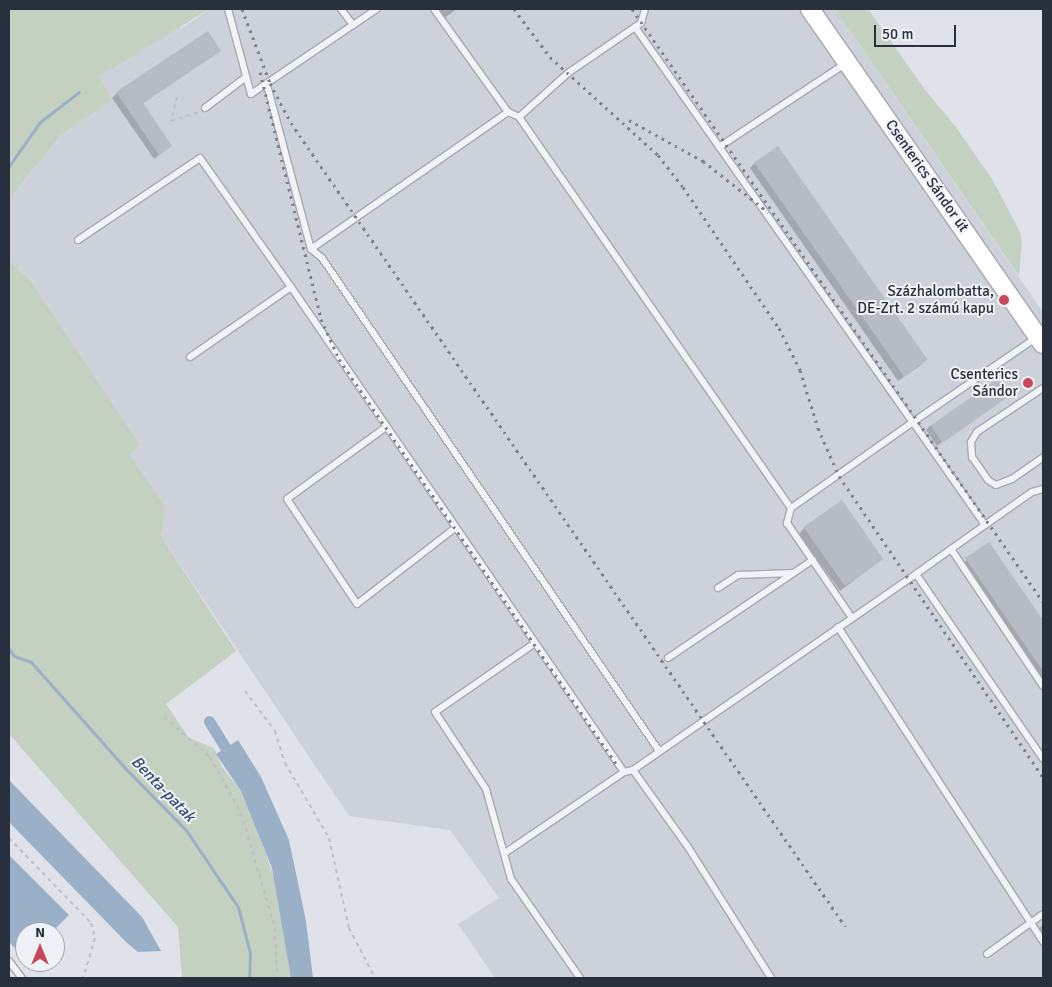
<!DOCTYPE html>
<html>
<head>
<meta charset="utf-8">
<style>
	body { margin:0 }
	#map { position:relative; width:1052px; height:987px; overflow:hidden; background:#dfe2e8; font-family:Signika,sans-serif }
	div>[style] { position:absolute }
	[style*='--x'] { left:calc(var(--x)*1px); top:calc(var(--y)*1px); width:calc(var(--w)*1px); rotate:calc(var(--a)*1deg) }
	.built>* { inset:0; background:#cdd1d9 }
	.green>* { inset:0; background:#c4d1c0 }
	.water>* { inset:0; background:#9ab0c7 }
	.shadow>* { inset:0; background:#0003 }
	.stream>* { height:3px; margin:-1.5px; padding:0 1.5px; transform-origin:1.5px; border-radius:1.5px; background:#9ab0c7 }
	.canal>* { height:11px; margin:-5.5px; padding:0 5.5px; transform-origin:5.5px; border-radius:5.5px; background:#9ab0c7 }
	.building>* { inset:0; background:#b6bbc4; transform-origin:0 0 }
	.path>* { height:2px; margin-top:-1px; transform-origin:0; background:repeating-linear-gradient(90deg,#bdc0c6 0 4px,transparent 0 8px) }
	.roads { filter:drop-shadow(1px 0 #a4a9b2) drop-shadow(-1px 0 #a4a9b2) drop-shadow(0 1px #a4a9b2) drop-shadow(0 -1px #a4a9b2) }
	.lane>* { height:6px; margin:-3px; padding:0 3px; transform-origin:3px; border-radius:3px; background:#f1f3f6 }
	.secondary>* { height:18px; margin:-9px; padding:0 9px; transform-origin:9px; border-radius:9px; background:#fff }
	.rail>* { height:3px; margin-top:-1.5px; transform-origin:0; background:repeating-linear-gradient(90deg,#788191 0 2.5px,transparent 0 7.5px) }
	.dots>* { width:14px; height:14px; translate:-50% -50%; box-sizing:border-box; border:2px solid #eef1f5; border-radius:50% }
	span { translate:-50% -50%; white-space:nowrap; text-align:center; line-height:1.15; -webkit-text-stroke:4px #eef1f5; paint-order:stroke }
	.street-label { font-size:15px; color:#28303e }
	.poi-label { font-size:15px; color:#28303e }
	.right { translate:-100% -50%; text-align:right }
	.water-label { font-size:16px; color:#344e70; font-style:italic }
	.frame { position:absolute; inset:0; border:10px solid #28303e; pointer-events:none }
	.north { position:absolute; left:15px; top:922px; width:50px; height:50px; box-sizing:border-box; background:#eef1f5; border:1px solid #9fa4ac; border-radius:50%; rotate:0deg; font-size:14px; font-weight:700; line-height:20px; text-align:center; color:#28303e }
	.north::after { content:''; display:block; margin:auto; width:18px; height:22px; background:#c94759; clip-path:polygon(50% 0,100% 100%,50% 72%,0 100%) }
	.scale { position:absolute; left:874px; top:25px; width:82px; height:22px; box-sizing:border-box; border:2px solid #28303e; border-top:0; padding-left:6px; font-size:15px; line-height:18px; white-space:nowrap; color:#28303e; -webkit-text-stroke:4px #eef1f5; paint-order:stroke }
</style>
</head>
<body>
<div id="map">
	<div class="built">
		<div style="clip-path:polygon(209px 9px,835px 9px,1043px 312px,1043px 978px,495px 978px,458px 924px,499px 898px,450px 830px,349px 816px,161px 536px,166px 507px,130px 455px,140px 445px,31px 281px,9px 261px,9px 199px,61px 135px,113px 100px,99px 77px,176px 23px,181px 29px)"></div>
	</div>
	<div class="green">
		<div style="clip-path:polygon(9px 9px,209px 9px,99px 77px,113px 100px,61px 135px,9px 199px)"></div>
		<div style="clip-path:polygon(835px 9px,868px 9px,926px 91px,956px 127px,992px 179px,1019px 230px,1022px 242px,1019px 276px)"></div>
		<div style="clip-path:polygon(9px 261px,31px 281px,140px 445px,130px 455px,166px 507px,161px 536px,236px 651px,166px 704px,189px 738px,214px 748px,222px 767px,241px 791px,255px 823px,277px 886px,291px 978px,182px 978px,178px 927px,9px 734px)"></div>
	</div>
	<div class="water">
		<div style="clip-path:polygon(238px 740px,261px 777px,289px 840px,306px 921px,313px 978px,291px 978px,272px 868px,241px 791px,216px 754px)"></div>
		<div style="clip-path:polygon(9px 780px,142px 917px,161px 951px,138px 952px,127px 943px,9px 822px)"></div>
		<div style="clip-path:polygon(9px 855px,69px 915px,52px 932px,25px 932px,25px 959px,9px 942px)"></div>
	</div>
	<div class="shadow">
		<div style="clip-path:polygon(431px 9px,457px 9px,440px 21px)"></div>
		<div style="clip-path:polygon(219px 51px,142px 104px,171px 146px,154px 159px,112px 98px,117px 93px)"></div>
		<div style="clip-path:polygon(755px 163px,926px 360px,921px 365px,898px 381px,750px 168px)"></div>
		<div style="clip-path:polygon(1007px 396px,937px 446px,926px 430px,931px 425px)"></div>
		<div style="clip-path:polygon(804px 528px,882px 559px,840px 591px,799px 534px)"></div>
		<div style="clip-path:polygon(988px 544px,1043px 622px,1043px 684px,960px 565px)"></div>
		<div style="clip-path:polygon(1043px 925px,1043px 942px,1036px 932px)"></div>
	</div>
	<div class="stream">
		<div style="--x:9;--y:166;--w:54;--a:-54.8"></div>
		<div style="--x:40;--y:122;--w:49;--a:-37.6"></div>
		<div style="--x:9;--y:649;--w:9;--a:54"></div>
		<div style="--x:14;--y:656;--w:18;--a:19"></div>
		<div style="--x:31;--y:662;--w:144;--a:48.4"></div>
		<div style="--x:127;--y:770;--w:84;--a:45.5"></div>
		<div style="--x:186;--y:830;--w:93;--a:56"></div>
		<div style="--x:238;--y:907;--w:48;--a:75.4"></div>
		<div style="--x:250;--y:953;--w:25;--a:92"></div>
	</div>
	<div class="canal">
		<div style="--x:209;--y:721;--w:46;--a:58.4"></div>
	</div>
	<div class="building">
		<div style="clip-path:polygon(208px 31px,221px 51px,143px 103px,172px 146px,159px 155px,116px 92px)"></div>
		<div style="left:778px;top:146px;width:261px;height:29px;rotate:55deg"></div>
		<div style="left:997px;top:379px;width:21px;height:81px;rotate:55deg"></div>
		<div style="left:842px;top:500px;width:72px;height:47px;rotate:55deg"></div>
		<div style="clip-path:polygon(989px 542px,1043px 620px,1043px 671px,965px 558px)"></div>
	</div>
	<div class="path">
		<div style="--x:177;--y:97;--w:25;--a:104"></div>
		<div style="--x:171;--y:121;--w:29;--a:-18"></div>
		<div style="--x:245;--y:691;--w:50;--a:53.1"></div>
		<div style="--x:275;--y:731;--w:34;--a:73"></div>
		<div style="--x:285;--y:763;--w:87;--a:59.6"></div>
		<div style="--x:329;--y:838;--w:92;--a:77.5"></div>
		<div style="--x:349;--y:928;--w:56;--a:62.5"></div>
		<div style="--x:164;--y:717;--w:61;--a:41"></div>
		<div style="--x:210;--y:757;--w:64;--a:61"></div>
		<div style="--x:241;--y:813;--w:120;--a:73.5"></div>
		<div style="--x:275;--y:928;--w:50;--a:87.7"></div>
		<div style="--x:9;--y:838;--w:118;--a:46"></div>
		<div style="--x:91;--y:923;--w:16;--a:75"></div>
		<div style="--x:95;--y:938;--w:42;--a:106.7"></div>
	</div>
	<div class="roads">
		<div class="lane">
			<div style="--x:228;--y:9;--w:88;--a:74.9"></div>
			<div style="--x:251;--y:94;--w:123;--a:-34.1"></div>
			<div style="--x:341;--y:9;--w:20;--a:53"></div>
			<div style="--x:353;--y:25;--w:29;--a:-34"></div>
			<div style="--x:434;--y:9;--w:127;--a:54.3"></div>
			<div style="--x:508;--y:112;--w:12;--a:24"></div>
			<div style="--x:519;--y:117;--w:476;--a:55.2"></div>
			<div style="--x:635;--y:27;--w:483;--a:54.9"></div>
			<div style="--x:913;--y:422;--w:150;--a:-34.4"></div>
			<div style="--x:267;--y:85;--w:170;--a:75"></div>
			<div style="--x:205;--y:108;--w:51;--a:-37.1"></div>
			<div style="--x:508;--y:112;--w:240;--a:145.2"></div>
			<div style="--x:311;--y:249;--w:14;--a:39"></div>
			<div style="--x:322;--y:258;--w:597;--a:55.64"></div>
			<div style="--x:519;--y:117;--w:66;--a:-41.9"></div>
			<div style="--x:568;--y:73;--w:88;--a:-34.4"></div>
			<div style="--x:641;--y:23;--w:15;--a:-74"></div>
			<div style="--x:719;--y:147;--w:151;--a:-33.4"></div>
			<div style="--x:78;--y:240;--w:147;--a:-33.9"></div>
			<div style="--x:200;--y:158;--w:158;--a:54.8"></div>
			<div style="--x:291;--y:287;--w:588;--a:55.53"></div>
			<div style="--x:624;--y:772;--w:144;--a:145.8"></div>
			<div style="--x:190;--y:357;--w:123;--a:-34.7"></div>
			<div style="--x:1043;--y:388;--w:79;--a:146.3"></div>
			<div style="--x:977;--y:432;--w:12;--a:121"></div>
			<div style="--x:971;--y:442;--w:15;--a:86"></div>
			<div style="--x:972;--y:457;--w:28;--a:55"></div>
			<div style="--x:988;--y:480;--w:9;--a:32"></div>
			<div style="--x:996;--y:485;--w:17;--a:-21"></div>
			<div style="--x:1012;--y:479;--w:38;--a:-35"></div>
			<div style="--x:386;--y:427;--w:122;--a:144"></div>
			<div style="--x:287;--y:499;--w:126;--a:56.3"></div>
			<div style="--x:357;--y:604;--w:124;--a:-37.8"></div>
			<div style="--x:985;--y:525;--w:57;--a:-35.1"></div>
			<div style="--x:1032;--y:492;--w:11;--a:-15"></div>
			<div style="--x:951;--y:549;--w:165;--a:56.1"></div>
			<div style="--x:916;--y:574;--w:224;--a:55.5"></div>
			<div style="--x:718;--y:588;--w:24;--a:-33"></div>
			<div style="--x:738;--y:575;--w:55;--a:-2.1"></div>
			<div style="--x:838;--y:627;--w:376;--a:56.9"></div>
			<div style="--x:535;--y:643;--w:121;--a:145.4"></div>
			<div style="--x:435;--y:712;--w:92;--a:56.5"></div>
			<div style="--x:486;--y:789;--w:93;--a:74.5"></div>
			<div style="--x:511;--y:879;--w:121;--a:55.1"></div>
			<div style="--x:668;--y:658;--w:175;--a:-34.1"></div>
			<div style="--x:633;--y:770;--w:95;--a:54.5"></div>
			<div style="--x:688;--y:847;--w:155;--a:57.6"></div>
			<div style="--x:624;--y:772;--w:9;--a:-13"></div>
			<div style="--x:633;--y:770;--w:336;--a:-34.7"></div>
			<div style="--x:909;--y:579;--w:93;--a:-35.4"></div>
			<div style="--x:985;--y:525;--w:126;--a:-125"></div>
			<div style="--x:913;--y:422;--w:149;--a:144.8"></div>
			<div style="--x:791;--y:508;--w:16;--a:105"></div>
			<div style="--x:787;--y:523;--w:115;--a:55.6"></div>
			<div style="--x:987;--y:954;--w:69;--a:-35.5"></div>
			<div style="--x:9;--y:961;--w:21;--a:53"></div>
		</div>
		<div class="secondary">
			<div style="--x:810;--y:9;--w:408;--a:55.2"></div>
		</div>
	</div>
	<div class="rail">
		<div style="--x:242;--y:9;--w:79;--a:69.3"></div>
		<div style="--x:270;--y:83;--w:45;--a:62.3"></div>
		<div style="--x:291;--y:123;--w:976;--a:55.4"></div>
		<div style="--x:514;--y:9;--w:60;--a:53.1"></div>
		<div style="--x:550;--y:57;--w:146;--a:42.2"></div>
		<div style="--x:658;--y:155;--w:41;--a:52"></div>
		<div style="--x:683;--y:187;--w:171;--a:55.8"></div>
		<div style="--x:779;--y:328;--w:47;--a:63.4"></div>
		<div style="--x:800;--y:370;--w:61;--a:72.8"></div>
		<div style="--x:818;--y:428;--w:52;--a:66.4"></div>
		<div style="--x:839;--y:476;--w:364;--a:55.9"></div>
		<div style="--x:632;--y:9;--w:722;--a:55.27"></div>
		<div style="--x:260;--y:72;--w:254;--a:76.1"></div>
		<div style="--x:321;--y:319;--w:44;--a:65.8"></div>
		<div style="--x:339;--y:359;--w:492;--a:55.6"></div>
		<div style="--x:629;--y:120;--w:85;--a:29"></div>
		<div style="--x:703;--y:161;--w:83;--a:38.1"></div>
	</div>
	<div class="dots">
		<div style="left:1004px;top:300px;background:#c94759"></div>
		<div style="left:1028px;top:383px;background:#c94759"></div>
	</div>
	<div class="street-label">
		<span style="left:927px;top:176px;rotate:55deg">Csenterics Sándor út</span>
	</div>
	<div class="poi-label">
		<span class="right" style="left:994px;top:300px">Százhalombatta,<br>DE-Zrt. 2 számú kapu</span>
		<span class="right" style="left:1018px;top:383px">Csenterics<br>Sándor</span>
	</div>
	<div class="water-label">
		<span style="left:163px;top:789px;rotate:46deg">Benta-patak</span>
	</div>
	<div class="frame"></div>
	<div class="north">N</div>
	<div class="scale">50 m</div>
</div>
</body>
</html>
